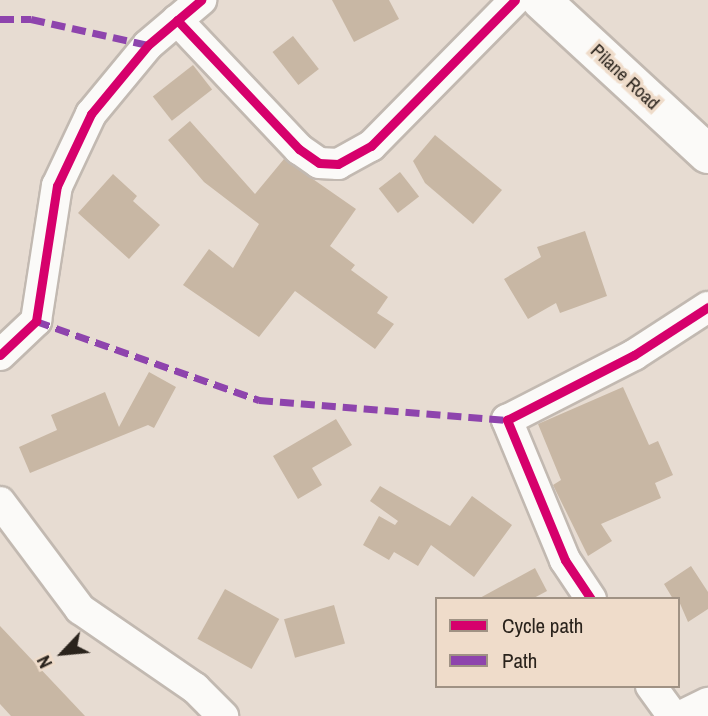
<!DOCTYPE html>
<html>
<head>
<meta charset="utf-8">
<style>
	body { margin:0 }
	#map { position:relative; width:708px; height:716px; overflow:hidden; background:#e7dcd2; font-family:"Archivo Narrow",sans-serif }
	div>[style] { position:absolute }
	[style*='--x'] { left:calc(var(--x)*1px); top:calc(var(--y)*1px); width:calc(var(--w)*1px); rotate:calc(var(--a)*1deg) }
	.building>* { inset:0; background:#c8b7a4; transform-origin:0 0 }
	.roads { filter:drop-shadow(2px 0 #c2b9b1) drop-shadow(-2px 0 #c2b9b1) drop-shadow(0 2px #c2b9b1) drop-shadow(0 -2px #c2b9b1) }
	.minor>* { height:30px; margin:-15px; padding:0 15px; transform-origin:15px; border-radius:15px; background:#fbfaf8 }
	.secondary>* { height:38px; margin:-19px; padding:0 19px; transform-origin:19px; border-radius:19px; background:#fbfaf8 }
	.quiet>* { height:7px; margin-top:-3.5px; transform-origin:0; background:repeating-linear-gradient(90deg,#8e44ad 0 14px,transparent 0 21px) }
	.cycleway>* { height:9px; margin:-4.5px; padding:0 4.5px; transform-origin:4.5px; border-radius:4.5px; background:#d6006c }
	span { translate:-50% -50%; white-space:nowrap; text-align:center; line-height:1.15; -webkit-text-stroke:7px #efdcca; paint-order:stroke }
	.street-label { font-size:19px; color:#2a231c }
	.legend { position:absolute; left:435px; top:597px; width:245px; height:91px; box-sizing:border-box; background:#efdcca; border:2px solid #a09284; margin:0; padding:9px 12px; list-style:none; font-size:21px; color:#2a231c }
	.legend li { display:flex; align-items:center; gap:14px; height:35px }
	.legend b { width:35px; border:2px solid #a09284 }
	.north { position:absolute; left:28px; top:618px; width:70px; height:70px; -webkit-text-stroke:5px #efdcca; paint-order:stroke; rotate:244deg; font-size:19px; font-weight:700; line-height:28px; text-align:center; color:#2a231c }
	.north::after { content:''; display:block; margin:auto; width:24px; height:32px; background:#2a231c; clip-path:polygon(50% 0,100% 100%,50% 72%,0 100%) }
</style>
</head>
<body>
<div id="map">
	<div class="building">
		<div style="clip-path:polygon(332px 0,389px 0,399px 19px,354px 42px)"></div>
		<div style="left:293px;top:36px;width:42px;height:26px;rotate:52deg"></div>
		<div style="left:193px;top:65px;width:31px;height:51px;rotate:52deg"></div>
		<div style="clip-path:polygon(190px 121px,255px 194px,284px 159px,356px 209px,330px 246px,355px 265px,351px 270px,388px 297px,377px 313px,394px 324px,375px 349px,295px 291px,259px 337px,183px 285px,209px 249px,233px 268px,259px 224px,204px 182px,168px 140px)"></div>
		<div style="clip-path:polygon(435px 135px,502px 190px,473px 224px,425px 183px,413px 161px)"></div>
		<div style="left:400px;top:172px;width:31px;height:27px;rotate:52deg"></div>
		<div style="clip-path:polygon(113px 174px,137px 196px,133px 201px,160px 225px,129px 259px,78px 213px)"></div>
		<div style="clip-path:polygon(585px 231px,607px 296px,560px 313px,556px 303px,528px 319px,504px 279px,541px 257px,537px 247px)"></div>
		<div style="clip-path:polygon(149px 372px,176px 387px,154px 428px,148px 425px,30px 473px,19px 447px,57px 430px,51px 415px,105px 392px,119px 427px)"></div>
		<div style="clip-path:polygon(623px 387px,649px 445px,658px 441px,673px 475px,655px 483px,661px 498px,601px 524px,612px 541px,588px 556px,553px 485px,561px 480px,538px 424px)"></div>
		<div style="clip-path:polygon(336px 419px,352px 445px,312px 468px,322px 485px,298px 499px,273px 456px)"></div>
		<div style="clip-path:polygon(380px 486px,450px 526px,472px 496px,512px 525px,474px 577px,431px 545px,418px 566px,394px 552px,389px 560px,363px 545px,379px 516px,395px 525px,398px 521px,370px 501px)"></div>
		<div style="clip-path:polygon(691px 566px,708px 592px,708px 609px,688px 622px,678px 599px,673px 599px,664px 584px)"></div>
		<div style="clip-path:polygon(535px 568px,547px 591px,532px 599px,478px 599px)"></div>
		<div style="left:225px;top:589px;width:62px;height:57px;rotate:29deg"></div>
		<div style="left:334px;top:605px;width:40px;height:52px;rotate:74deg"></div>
		<div style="clip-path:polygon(0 626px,85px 716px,11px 716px,0 704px)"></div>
	</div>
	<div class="roads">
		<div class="minor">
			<div style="--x:177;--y:20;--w:178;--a:46.6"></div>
			<div style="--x:299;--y:149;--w:24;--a:35"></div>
			<div style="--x:319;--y:163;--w:19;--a:3"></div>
			<div style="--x:338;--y:164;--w:38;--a:-29"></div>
			<div style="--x:371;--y:146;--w:205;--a:-45.4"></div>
			<div style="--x:0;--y:355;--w:50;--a:-43.4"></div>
			<div style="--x:36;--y:321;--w:137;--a:-81.2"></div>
			<div style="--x:57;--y:186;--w:80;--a:-64.7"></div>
			<div style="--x:91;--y:114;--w:89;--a:-50.4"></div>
			<div style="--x:148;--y:45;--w:70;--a:-40.3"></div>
			<div style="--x:0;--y:502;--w:134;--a:53.2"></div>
			<div style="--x:80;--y:609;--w:140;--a:34.5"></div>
			<div style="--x:195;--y:688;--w:40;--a:45"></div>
			<div style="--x:591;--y:599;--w:47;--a:-123.7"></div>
			<div style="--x:565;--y:560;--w:152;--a:-112.5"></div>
			<div style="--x:507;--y:420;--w:143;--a:-27.1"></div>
			<div style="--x:634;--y:355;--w:88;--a:-33"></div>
			<div style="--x:651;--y:686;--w:37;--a:54"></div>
			<div style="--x:681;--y:716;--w:30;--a:-26"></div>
		</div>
		<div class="secondary">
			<div style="--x:541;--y:0;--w:227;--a:42.7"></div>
		</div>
	</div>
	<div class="quiet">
		<div style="--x:0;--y:19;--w:31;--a:0"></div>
		<div style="--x:31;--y:19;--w:120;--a:12.5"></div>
		<div style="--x:36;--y:321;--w:237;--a:19.5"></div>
		<div style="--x:259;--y:400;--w:249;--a:4.6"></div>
	</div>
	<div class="cycleway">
		<div style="--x:177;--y:20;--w:178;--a:46.6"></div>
		<div style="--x:299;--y:149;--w:24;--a:35"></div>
		<div style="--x:319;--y:163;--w:19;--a:3"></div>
		<div style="--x:338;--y:164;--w:38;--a:-29"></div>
		<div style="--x:371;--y:146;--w:205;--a:-45.4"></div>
		<div style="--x:0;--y:355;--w:50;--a:-43.4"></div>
		<div style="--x:36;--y:321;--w:137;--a:-81.2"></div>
		<div style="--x:57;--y:186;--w:80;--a:-64.7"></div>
		<div style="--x:91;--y:114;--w:89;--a:-50.4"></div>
		<div style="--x:148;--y:45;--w:70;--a:-40.3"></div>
		<div style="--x:591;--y:599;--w:47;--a:-123.7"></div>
		<div style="--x:565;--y:560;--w:152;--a:-112.5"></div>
		<div style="--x:507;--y:420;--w:143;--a:-27.1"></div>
		<div style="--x:634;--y:355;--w:88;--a:-33"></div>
	</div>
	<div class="street-label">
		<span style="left:625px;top:77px;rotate:43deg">Pilane Road</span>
	</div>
	<ul class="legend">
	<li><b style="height:9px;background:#d6006c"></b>Cycle path</li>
	<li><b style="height:9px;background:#8e44ad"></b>Path</li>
	</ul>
	<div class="north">N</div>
</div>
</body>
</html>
